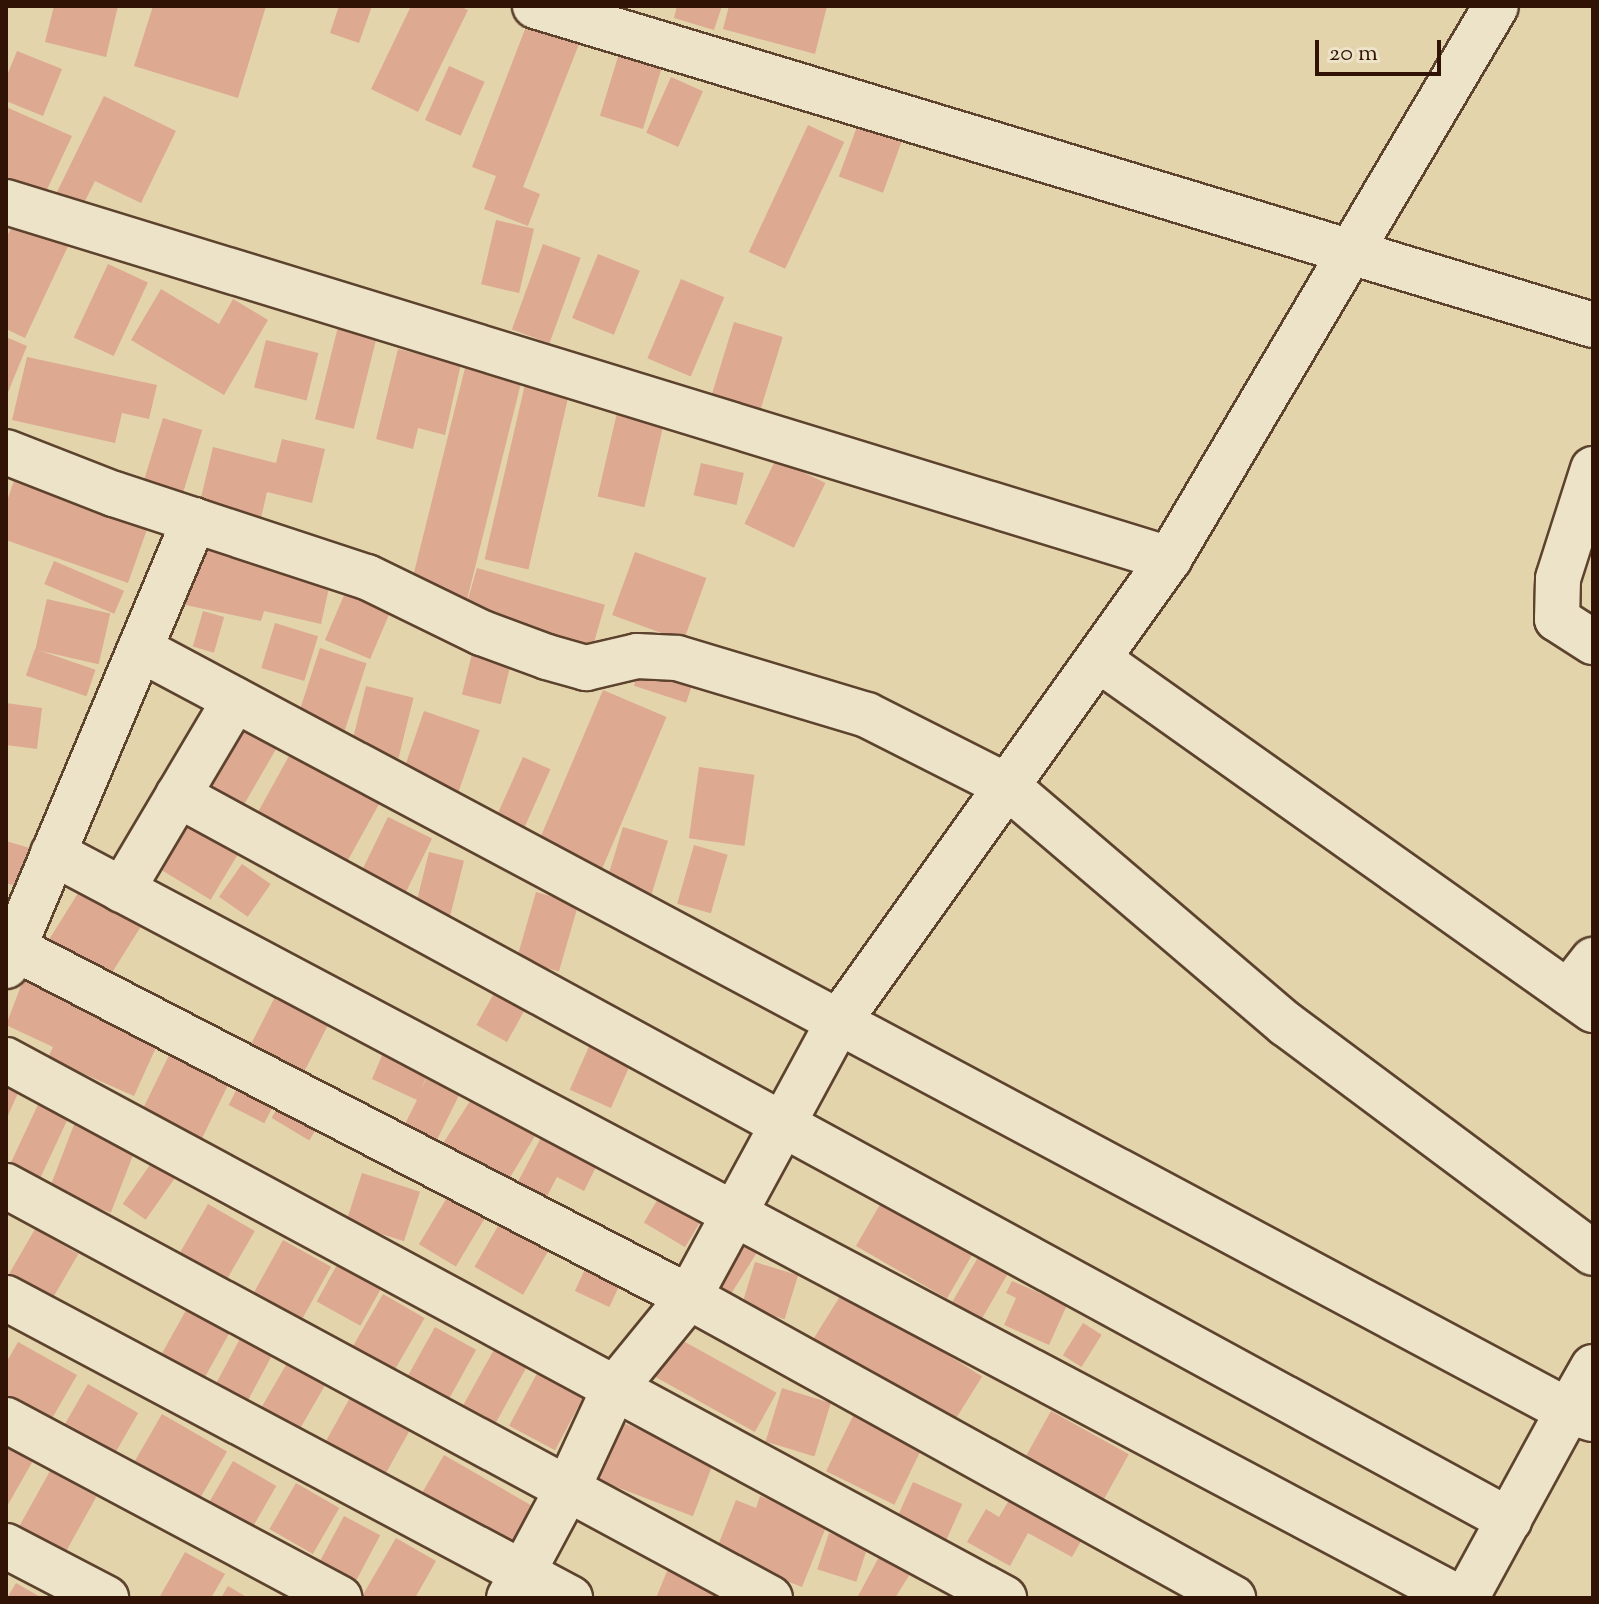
<!DOCTYPE html>
<html>
<head>
<meta charset="utf-8">
<style>
	body { margin:0 }
	#map { position:relative; width:1599px; height:1604px; overflow:hidden; background:#e3d4ac; font-family:"Sorts Mill Goudy",serif }
	div>[style] { position:absolute }
	[style*='--x'] { left:calc(var(--x)*1px); top:calc(var(--y)*1px); width:calc(var(--w)*1px); rotate:calc(var(--a)*1deg) }
	.building>* { inset:0; background:#dda991; transform-origin:0 0 }
	.roads { filter:drop-shadow(2px 0 #5d432e) drop-shadow(-2px 0 #5d432e) drop-shadow(0 2px #5d432e) drop-shadow(0 -2px #5d432e) }
	.minor>* { height:44px; margin:-22px; padding:0 22px; transform-origin:22px; border-radius:22px; background:#ede3c9 }
	span { translate:-50% -50%; white-space:nowrap; text-align:center; line-height:1.15; -webkit-text-stroke:7px #ede3c9; paint-order:stroke }
	.frame { position:absolute; inset:0; border:8px solid #301304; pointer-events:none }
	.scale { position:absolute; left:1315px; top:40px; width:126px; height:36px; box-sizing:border-box; border:4px solid #301304; border-top:0; padding-left:10px; font-size:24px; line-height:28px; white-space:nowrap; color:#301304; -webkit-text-stroke:6px #ede3c9; paint-order:stroke }
</style>
</head>
<body>
<div id="map">
	<div class="building">
		<div style="clip-path:polygon(54px 6px,118px 6px,106px 57px,45px 42px)"></div>
		<div style="clip-path:polygon(153px 6px,266px 6px,238px 98px,134px 66px)"></div>
		<div style="clip-path:polygon(339px 6px,372px 6px,359px 43px,330px 33px)"></div>
		<div style="clip-path:polygon(411px 6px,459px 6px,468px 10px,418px 112px,371px 89px)"></div>
		<div style="clip-path:polygon(677px 6px,722px 6px,714px 30px,674px 18px)"></div>
		<div style="clip-path:polygon(729px 6px,827px 6px,815px 54px,723px 29px)"></div>
		<div style="clip-path:polygon(527px 24px,579px 44px,523px 187px,540px 194px,528px 226px,484px 209px,496px 176px,472px 167px)"></div>
		<div style="left:621px;top:47px;width:45px;height:72px;rotate:17deg"></div>
		<div style="clip-path:polygon(17px 51px,62px 69px,43px 116px,6px 101px,6px 78px)"></div>
		<div style="left:449px;top:66px;width:39px;height:59px;rotate:24deg"></div>
		<div style="left:671px;top:77px;width:35px;height:61px;rotate:24deg"></div>
		<div style="clip-path:polygon(104px 96px,176px 131px,141px 203px,95px 181px,80px 211px,54px 198px)"></div>
		<div style="clip-path:polygon(6px 107px,72px 136px,43px 198px,6px 181px)"></div>
		<div style="left:858px;top:124px;width:47px;height:56px;rotate:20deg"></div>
		<div style="left:808px;top:125px;width:40px;height:140px;rotate:25deg"></div>
		<div style="clip-path:polygon(15px 219px,69px 244px,25px 338px,6px 329px,6px 239px)"></div>
		<div style="left:496px;top:220px;width:39px;height:66px;rotate:13deg"></div>
		<div style="left:543px;top:244px;width:40px;height:91px;rotate:20deg"></div>
		<div style="left:598px;top:254px;width:45px;height:69px;rotate:22deg"></div>
		<div style="left:108px;top:264px;width:44px;height:81px;rotate:25deg"></div>
		<div style="left:681px;top:279px;width:47px;height:86px;rotate:23deg"></div>
		<div style="clip-path:polygon(161px 289px,219px 324px,233px 299px,268px 320px,224px 395px,131px 340px)"></div>
		<div style="left:734px;top:322px;width:51px;height:78px;rotate:17deg"></div>
		<div style="left:338px;top:327px;width:40px;height:95px;rotate:14deg"></div>
		<div style="clip-path:polygon(6px 337px,27px 346px,6px 397px)"></div>
		<div style="left:266px;top:340px;width:54px;height:49px;rotate:14deg"></div>
		<div style="clip-path:polygon(398px 349px,461px 364px,445px 435px,418px 428px,413px 449px,376px 439px)"></div>
		<div style="clip-path:polygon(27px 357px,157px 385px,149px 419px,122px 413px,115px 443px,12px 420px)"></div>
		<div style="left:466px;top:364px;width:58px;height:237px;rotate:14deg"></div>
		<div style="left:526px;top:380px;width:45px;height:184px;rotate:13deg"></div>
		<div style="left:619px;top:404px;width:48px;height:95px;rotate:13deg"></div>
		<div style="left:163px;top:418px;width:41px;height:65px;rotate:17deg"></div>
		<div style="clip-path:polygon(282px 439px,325px 449px,312px 503px,267px 492px,261px 518px,200px 502px,213px 447px,276px 463px)"></div>
		<div style="left:776px;top:459px;width:55px;height:72px;rotate:26deg"></div>
		<div style="left:701px;top:463px;width:44px;height:33px;rotate:13deg"></div>
		<div style="clip-path:polygon(16px 475px,151px 518px,128px 583px,6px 540px,6px 504px)"></div>
		<div style="clip-path:polygon(208px 532px,332px 574px,321px 624px,264px 611px,261px 621px,181px 604px,191px 557px,203px 559px)"></div>
		<div style="left:635px;top:552px;width:76px;height:67px;rotate:20deg"></div>
		<div style="left:54px;top:561px;width:76px;height:25px;rotate:23deg"></div>
		<div style="left:477px;top:568px;width:133px;height:43px;rotate:16deg"></div>
		<div style="left:350px;top:581px;width:49px;height:64px;rotate:23deg"></div>
		<div style="left:47px;top:599px;width:65px;height:52px;rotate:13deg"></div>
		<div style="left:203px;top:611px;width:22px;height:37px;rotate:16deg"></div>
		<div style="left:275px;top:623px;width:45px;height:47px;rotate:17deg"></div>
		<div style="left:474px;top:646px;width:40px;height:50px;rotate:14deg"></div>
		<div style="left:320px;top:648px;width:49px;height:76px;rotate:18deg"></div>
		<div style="left:35px;top:649px;width:64px;height:28px;rotate:19deg"></div>
		<div style="left:641px;top:664px;width:55px;height:23px;rotate:18deg"></div>
		<div style="left:366px;top:686px;width:49px;height:62px;rotate:14deg"></div>
		<div style="left:603px;top:690px;width:69px;height:170px;rotate:23deg"></div>
		<div style="clip-path:polygon(6px 703px,42px 708px,37px 749px,6px 745px)"></div>
		<div style="left:424px;top:711px;width:59px;height:71px;rotate:19deg"></div>
		<div style="left:238px;top:719px;width:48px;height:74px;rotate:30deg"></div>
		<div style="left:294px;top:747px;width:102px;height:86px;rotate:29deg"></div>
		<div style="left:523px;top:757px;width:30px;height:68px;rotate:24deg"></div>
		<div style="left:699px;top:767px;width:56px;height:72px;rotate:8deg"></div>
		<div style="left:181px;top:813px;width:70px;height:59px;rotate:31deg"></div>
		<div style="left:388px;top:817px;width:49px;height:75px;rotate:26deg"></div>
		<div style="left:623px;top:827px;width:47px;height:60px;rotate:17deg"></div>
		<div style="clip-path:polygon(6px 841px,33px 849px,20px 887px,6px 883px)"></div>
		<div style="left:694px;top:845px;width:35px;height:61px;rotate:16deg"></div>
		<div style="left:429px;top:852px;width:36px;height:69px;rotate:14deg"></div>
		<div style="left:242px;top:864px;width:35px;height:40px;rotate:35deg"></div>
		<div style="left:85px;top:882px;width:71px;height:79px;rotate:32deg"></div>
		<div style="left:536px;top:892px;width:44px;height:70px;rotate:16deg"></div>
		<div style="left:503px;top:977px;width:35px;height:55px;rotate:29deg"></div>
		<div style="clip-path:polygon(24px 978px,83px 1005px,163px 1032px,134px 1096px,48px 1058px,53px 1047px,6px 1025px)"></div>
		<div style="left:278px;top:991px;width:60px;height:82px;rotate:27deg"></div>
		<div style="left:595px;top:1033px;width:45px;height:62px;rotate:24deg"></div>
		<div style="left:176px;top:1041px;width:66px;height:86px;rotate:26deg"></div>
		<div style="clip-path:polygon(387px 1044px,432px 1064px,421px 1090px,434px 1064px,467px 1079px,427px 1160px,395px 1144px,417px 1100px,372px 1079px)"></div>
		<div style="left:245px;top:1073px;width:40px;height:36px;rotate:27deg"></div>
		<div style="clip-path:polygon(6px 1076px,22px 1084px,6px 1120px)"></div>
		<div style="clip-path:polygon(479px 1087px,541px 1126px,506px 1184px,435px 1156px)"></div>
		<div style="left:287px;top:1092px;width:44px;height:30px;rotate:31deg"></div>
		<div style="left:42px;top:1096px;width:33px;height:80px;rotate:25deg"></div>
		<div style="left:75px;top:1122px;width:66px;height:72px;rotate:21deg"></div>
		<div style="clip-path:polygon(546px 1128px,601px 1157px,584px 1191px,557px 1177px,539px 1212px,510px 1197px)"></div>
		<div style="left:152px;top:1162px;width:28px;height:51px;rotate:35deg"></div>
		<div style="left:362px;top:1173px;width:61px;height:52px;rotate:18deg"></div>
		<div style="left:454px;top:1186px;width:43px;height:68px;rotate:31deg"></div>
		<div style="left:664px;top:1189px;width:48px;height:39px;rotate:31deg"></div>
		<div style="left:882px;top:1201px;width:105px;height:52px;rotate:30deg"></div>
		<div style="left:208px;top:1204px;width:54px;height:66px;rotate:30deg"></div>
		<div style="left:505px;top:1214px;width:56px;height:61px;rotate:30deg"></div>
		<div style="left:35px;top:1229px;width:50px;height:57px;rotate:30deg"></div>
		<div style="left:732px;top:1232px;width:32px;height:52px;rotate:32deg"></div>
		<div style="left:283px;top:1240px;width:55px;height:71px;rotate:29deg"></div>
		<div style="left:988px;top:1240px;width:34px;height:75px;rotate:30deg"></div>
		<div style="left:593px;top:1252px;width:38px;height:43px;rotate:25deg"></div>
		<div style="left:755px;top:1262px;width:45px;height:46px;rotate:17deg"></div>
		<div style="left:338px;top:1263px;width:50px;height:44px;rotate:29deg"></div>
		<div style="clip-path:polygon(1012px 1281px,1067px 1305px,1049px 1345px,1004px 1325px,1016px 1298px,1006px 1293px)"></div>
		<div style="left:844px;top:1290px;width:163px;height:71px;rotate:32deg"></div>
		<div style="left:383px;top:1294px;width:48px;height:66px;rotate:30deg"></div>
		<div style="left:190px;top:1303px;width:49px;height:65px;rotate:29deg"></div>
		<div style="left:1083px;top:1323px;width:22px;height:38px;rotate:32deg"></div>
		<div style="left:435px;top:1327px;width:47px;height:61px;rotate:29deg"></div>
		<div style="left:243px;top:1333px;width:36px;height:68px;rotate:28deg"></div>
		<div style="left:676px;top:1337px;width:115px;height:45px;rotate:29deg"></div>
		<div style="clip-path:polygon(18px 1342px,77px 1375px,43px 1434px,6px 1413px,6px 1363px)"></div>
		<div style="left:496px;top:1346px;width:37px;height:72px;rotate:29deg"></div>
		<div style="left:290px;top:1358px;width:44px;height:63px;rotate:30deg"></div>
		<div style="left:542px;top:1364px;width:52px;height:70px;rotate:28deg"></div>
		<div style="left:88px;top:1384px;width:58px;height:64px;rotate:30deg"></div>
		<div style="left:782px;top:1388px;width:51px;height:56px;rotate:17deg"></div>
		<div style="left:351px;top:1396px;width:68px;height:61px;rotate:29deg"></div>
		<div style="left:1051px;top:1411px;width:89px;height:63px;rotate:29deg"></div>
		<div style="left:855px;top:1412px;width:76px;height:66px;rotate:26deg"></div>
		<div style="left:162px;top:1414px;width:75px;height:68px;rotate:30deg"></div>
		<div style="left:618px;top:1421px;width:104px;height:62px;rotate:21deg"></div>
		<div style="clip-path:polygon(6px 1443px,34px 1459px,6px 1508px)"></div>
		<div style="left:444px;top:1455px;width:103px;height:50px;rotate:30deg"></div>
		<div style="left:233px;top:1461px;width:50px;height:60px;rotate:30deg"></div>
		<div style="left:50px;top:1471px;width:53px;height:67px;rotate:29deg"></div>
		<div style="left:913px;top:1482px;width:54px;height:43px;rotate:24deg"></div>
		<div style="left:296px;top:1483px;width:50px;height:53px;rotate:30deg"></div>
		<div style="clip-path:polygon(1017px 1487px,1089px 1527px,1072px 1557px,1028px 1533px,1010px 1566px,967px 1542px,986px 1509px,999px 1517px)"></div>
		<div style="clip-path:polygon(760px 1496px,828px 1522px,802px 1587px,715px 1553px,736px 1500px,756px 1508px)"></div>
		<div style="left:344px;top:1516px;width:41px;height:51px;rotate:28deg"></div>
		<div style="left:829px;top:1533px;width:41px;height:38px;rotate:18deg"></div>
		<div style="clip-path:polygon(396px 1538px,436px 1561px,415px 1598px,361px 1598px)"></div>
		<div style="clip-path:polygon(185px 1552px,225px 1574px,211px 1598px,159px 1598px)"></div>
		<div style="clip-path:polygon(879px 1557px,910px 1574px,895px 1598px,857px 1598px)"></div>
		<div style="clip-path:polygon(670px 1564px,726px 1587px,722px 1598px,656px 1598px)"></div>
		<div style="clip-path:polygon(16px 1583px,42px 1598px,7px 1598px)"></div>
		<div style="clip-path:polygon(228px 1586px,248px 1598px,221px 1598px)"></div>
	</div>
	<div class="roads">
		<div class="minor">
			<div style="--x:535;--y:6;--w:1105;--a:16.78"></div>
			<div style="--x:6;--y:202;--w:1217;--a:17.06"></div>
			<div style="--x:6;--y:452;--w:116;--a:21.3"></div>
			<div style="--x:114;--y:494;--w:266;--a:18.2"></div>
			<div style="--x:367;--y:577;--w:128;--a:26"></div>
			<div style="--x:482;--y:633;--w:69;--a:20.3"></div>
			<div style="--x:547;--y:657;--w:41;--a:15.8"></div>
			<div style="--x:586;--y:668;--w:52;--a:-13.2"></div>
			<div style="--x:637;--y:656;--w:40;--a:2.9"></div>
			<div style="--x:677;--y:658;--w:198;--a:16.7"></div>
			<div style="--x:867;--y:715;--w:157;--a:26.9"></div>
			<div style="--x:1007;--y:786;--w:367;--a:40.5"></div>
			<div style="--x:1286;--y:1024;--w:383;--a:36.7"></div>
			<div style="--x:1593;--y:469;--w:115;--a:107.7"></div>
			<div style="--x:1558;--y:579;--w:40;--a:91.4"></div>
			<div style="--x:1557;--y:619;--w:43;--a:32.6"></div>
			<div style="--x:140;--y:649;--w:1619;--a:28.08"></div>
			<div style="--x:1568;--y:1411;--w:213;--a:118.6"></div>
			<div style="--x:1098;--y:659;--w:607;--a:35.34"></div>
			<div style="--x:178;--y:795;--w:1516;--a:28.58"></div>
			<div style="--x:53;--y:853;--w:1591;--a:27.92"></div>
			<div style="--x:122;--y:890;--w:221;--a:-59.3"></div>
			<div style="--x:14;--y:948;--w:760;--a:27.34"></div>
			<div style="--x:689;--y:1297;--w:622;--a:28.96"></div>
			<div style="--x:6;--y:966;--w:484;--a:-67.1"></div>
			<div style="--x:1568;--y:992;--w:41;--a:-52"></div>
			<div style="--x:6;--y:1060;--w:1134;--a:28.33"></div>
			<div style="--x:6;--y:1186;--w:868;--a:28.34"></div>
			<div style="--x:6;--y:1298;--w:639;--a:28.01"></div>
			<div style="--x:1593;--y:1367;--w:51;--a:119.6"></div>
			<div style="--x:1568;--y:1411;--w:26;--a:18"></div>
			<div style="--x:6;--y:1420;--w:378;--a:28.1"></div>
			<div style="--x:6;--y:1546;--w:113;--a:27.5"></div>
			<div style="--x:509;--y:1598;--w:125;--a:-61.8"></div>
			<div style="--x:568;--y:1488;--w:109;--a:-65.1"></div>
			<div style="--x:614;--y:1389;--w:119;--a:-50.8"></div>
			<div style="--x:689;--y:1297;--w:314;--a:-61.5"></div>
			<div style="--x:839;--y:1021;--w:568;--a:-54.46"></div>
			<div style="--x:1169;--y:559;--w:642;--a:-59.4"></div>
		</div>
	</div>
	<div class="frame"></div>
	<div class="scale">20 m</div>
</div>
</body>
</html>
